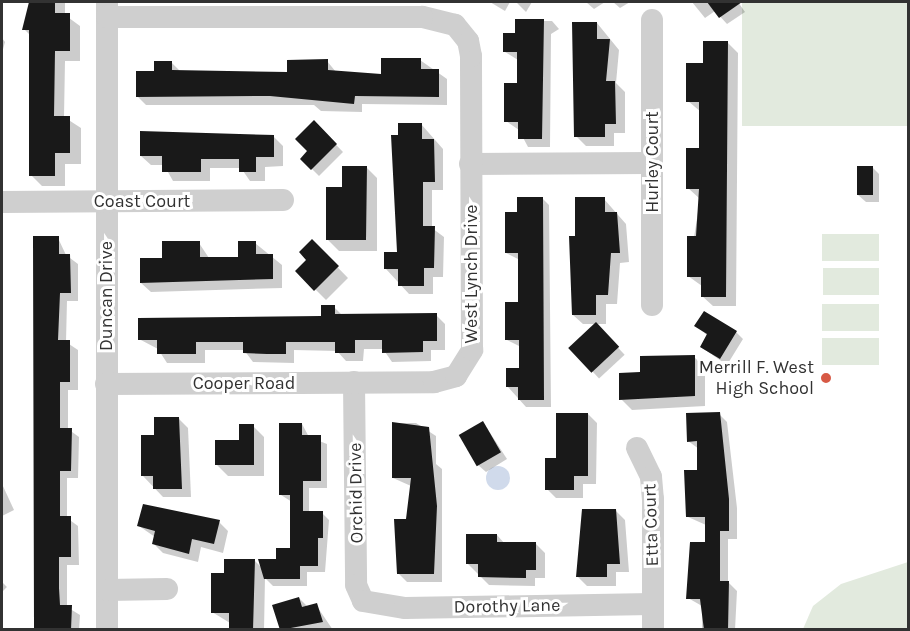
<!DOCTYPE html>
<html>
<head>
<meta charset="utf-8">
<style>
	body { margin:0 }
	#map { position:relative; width:910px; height:631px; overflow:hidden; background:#fff; font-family:Karla,sans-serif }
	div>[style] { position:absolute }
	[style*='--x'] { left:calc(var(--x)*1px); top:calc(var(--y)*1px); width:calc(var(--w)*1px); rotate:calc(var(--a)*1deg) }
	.green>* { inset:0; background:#e2eade; transform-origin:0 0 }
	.water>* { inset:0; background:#d0daeb }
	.round { border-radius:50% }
	.shadow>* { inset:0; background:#0003; transform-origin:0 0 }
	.building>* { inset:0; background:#191919; transform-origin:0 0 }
	.minor>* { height:22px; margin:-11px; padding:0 11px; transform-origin:11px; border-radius:11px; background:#cfcfcf }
	.dots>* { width:16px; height:16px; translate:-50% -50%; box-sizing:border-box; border:3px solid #fff; border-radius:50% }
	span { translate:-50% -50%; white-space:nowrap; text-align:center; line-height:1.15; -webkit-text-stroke:6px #fff; paint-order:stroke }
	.street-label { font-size:18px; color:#323232 }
	.poi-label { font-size:18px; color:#323232 }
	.right { translate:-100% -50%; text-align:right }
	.frame { position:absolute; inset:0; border:3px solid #323232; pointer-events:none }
</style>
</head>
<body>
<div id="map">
	<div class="green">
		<div style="left:742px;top:2px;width:166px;height:124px"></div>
		<div style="left:822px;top:234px;width:57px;height:27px"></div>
		<div style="left:879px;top:268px;width:27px;height:56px;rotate:90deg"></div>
		<div style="left:822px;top:304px;width:57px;height:27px"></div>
		<div style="left:822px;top:338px;width:57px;height:27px"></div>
		<div style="clip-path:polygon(908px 562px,908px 629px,803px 629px,813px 606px,841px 584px)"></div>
	</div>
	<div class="water">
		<div class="round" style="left:486px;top:466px;width:24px;height:24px"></div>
	</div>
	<div class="shadow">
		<div style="clip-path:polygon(30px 2px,65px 2px,65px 15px,80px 26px,80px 61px,65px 61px,64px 117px,81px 128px,81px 164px,65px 164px,65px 186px,42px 186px,31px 175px,31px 36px,24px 29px)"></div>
		<div style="clip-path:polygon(490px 2px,510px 2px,505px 11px)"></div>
		<div style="clip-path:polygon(516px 2px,532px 2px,526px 12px)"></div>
		<div style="clip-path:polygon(586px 2px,605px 2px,594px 9px)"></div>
		<div style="clip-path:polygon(613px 2px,630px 2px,620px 8px)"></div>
		<div style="clip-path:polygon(692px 2px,738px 2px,745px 12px,727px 24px,715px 11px,705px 18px)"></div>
		<div style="clip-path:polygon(516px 21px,552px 21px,559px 29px,551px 34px,550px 147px,528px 147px,519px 130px,506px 121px,518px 84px,518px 60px,505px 52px,516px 35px)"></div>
		<div style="clip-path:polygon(597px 23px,619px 50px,616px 83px,625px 92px,625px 133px,614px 133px,614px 146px,586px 146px,576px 136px)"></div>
		<div style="clip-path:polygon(2px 38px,5px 42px,2px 53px)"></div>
		<div style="clip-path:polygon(727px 42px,738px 53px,736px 306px,713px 306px,702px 296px,702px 286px,688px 276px,700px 199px,688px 188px,700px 149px,701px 112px,688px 101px,704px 65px)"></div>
		<div style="clip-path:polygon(420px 60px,447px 79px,447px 105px,362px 104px,362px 112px,321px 111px,314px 105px,146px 105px,138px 97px,171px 62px,180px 71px,289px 74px,327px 61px,336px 72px,382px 75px)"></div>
		<div style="clip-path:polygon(314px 122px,343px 152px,319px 176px,302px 159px,309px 151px)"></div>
		<div style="clip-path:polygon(421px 124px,443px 149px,443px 190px,432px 190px,432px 228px,444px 237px,443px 277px,433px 277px,433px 294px,409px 294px,386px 269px,398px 254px,399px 136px)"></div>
		<div style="clip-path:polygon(273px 136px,283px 146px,283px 166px,265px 167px,265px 181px,250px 181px,241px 168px,210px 168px,210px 181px,173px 181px,164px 165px,151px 165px,141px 156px)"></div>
		<div style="clip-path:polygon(366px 167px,377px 178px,377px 251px,339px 251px,328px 240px)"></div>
		<div style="clip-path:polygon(872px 167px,879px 174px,879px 202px,866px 202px,858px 195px)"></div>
		<div style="clip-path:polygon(542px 198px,549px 205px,551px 407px,526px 407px,507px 386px,521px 370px,521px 347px,507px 340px,519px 303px,520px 260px,506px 253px,519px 213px)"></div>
		<div style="clip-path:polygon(604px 199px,626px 224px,629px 262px,620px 263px,617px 304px,606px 304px,606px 324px,583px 324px,573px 315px,577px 238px)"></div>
		<div style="clip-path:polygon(35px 238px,58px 238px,66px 255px,78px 264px,78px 301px,67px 301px,66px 342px,78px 350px,78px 390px,68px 390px,68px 429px,79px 437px,78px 478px,67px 478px,67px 518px,78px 526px,79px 565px,67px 565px,67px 607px,80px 615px,79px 630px,34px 630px)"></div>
		<div style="clip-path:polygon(312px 241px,348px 278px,326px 300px,297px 271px,308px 260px)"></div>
		<div style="clip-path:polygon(199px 243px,209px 258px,240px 259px,255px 243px,282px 265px,282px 288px,151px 292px,141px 283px,164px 259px)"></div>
		<div style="clip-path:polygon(334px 307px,343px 316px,436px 315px,445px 324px,445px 350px,431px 350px,431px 361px,392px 362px,383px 349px,364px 349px,363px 361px,346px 361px,337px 351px,294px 350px,294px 363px,253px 362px,244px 350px,205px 350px,205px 363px,167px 363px,158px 349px,139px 339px,323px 317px)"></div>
		<div style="left:596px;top:324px;width:42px;height:35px;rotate:47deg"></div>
		<div style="clip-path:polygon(696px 326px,736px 332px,743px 339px,727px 365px,701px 347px,708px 336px)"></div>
		<div style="clip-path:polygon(694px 357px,705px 367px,705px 406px,632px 410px,621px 399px)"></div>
		<div style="clip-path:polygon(588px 414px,597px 423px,596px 484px,583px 484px,583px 498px,556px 498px,547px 489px)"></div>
		<div style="clip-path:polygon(719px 414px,727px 422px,737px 508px,737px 539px,728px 539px,728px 582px,737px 591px,735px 630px,702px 630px,702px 606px,688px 598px,706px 543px,706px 525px,688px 517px,699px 472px,699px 449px,688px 441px)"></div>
		<div style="clip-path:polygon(179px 419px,188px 428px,191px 497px,163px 497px,142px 475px,155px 437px)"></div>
		<div style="clip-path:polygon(483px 422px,507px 459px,486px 472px,478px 465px)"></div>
		<div style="clip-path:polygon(393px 423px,416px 423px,436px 436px,436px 464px,442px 469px,442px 582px,407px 582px,399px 574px,411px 486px,393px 478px)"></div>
		<div style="clip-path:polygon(302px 424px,309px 437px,327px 444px,327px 488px,309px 488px,309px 513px,322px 513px,329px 520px,325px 572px,307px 572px,307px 586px,273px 586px,265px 578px,264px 630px,230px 630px,230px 623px,212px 612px,225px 575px,255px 561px,262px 568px,292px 550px,292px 502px,281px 495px)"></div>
		<div style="clip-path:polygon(253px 426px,264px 437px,264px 476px,228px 476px,217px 465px)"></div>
		<div style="clip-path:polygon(2px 484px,14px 510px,2px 516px)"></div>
		<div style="clip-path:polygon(615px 510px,625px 520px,629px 572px,616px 572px,616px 586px,587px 586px,578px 577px)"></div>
		<div style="clip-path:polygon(219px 522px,228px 531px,223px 553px,201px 547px,198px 562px,163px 553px,153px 543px,155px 537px,139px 526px)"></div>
		<div style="clip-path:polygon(497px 535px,505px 544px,536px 544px,545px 553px,545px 578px,535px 578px,535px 586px,489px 585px,468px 564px)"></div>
		<div style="left:2px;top:582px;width:7px;height:48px;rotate:45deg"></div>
		<div style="clip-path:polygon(299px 598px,308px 607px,316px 605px,333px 630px,281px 630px)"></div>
	</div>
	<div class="building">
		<div style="clip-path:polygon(29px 2px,55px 2px,55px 13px,70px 13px,70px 51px,55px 51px,54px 116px,70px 116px,70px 153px,55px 153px,55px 176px,29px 176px,29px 30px,22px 30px)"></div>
		<div style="clip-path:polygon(707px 2px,742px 2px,719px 18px)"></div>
		<div style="clip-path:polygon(515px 19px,544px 19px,542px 139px,518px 139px,518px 122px,504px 122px,504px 83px,517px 83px,517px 52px,503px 52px,503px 33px,515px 33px)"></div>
		<div style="clip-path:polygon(572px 22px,597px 22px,597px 39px,610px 39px,606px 81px,615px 81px,616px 124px,605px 124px,605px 137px,574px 137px)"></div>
		<div style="clip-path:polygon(703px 41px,728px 41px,726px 297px,701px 297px,701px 277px,687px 277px,687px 236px,696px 236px,699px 189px,686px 189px,686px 148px,699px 148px,699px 102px,686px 102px,686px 63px,703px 63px)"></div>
		<div style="clip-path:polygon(381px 58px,421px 58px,421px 69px,439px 69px,439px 97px,355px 96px,354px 104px,270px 96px,136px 97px,136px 71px,154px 71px,154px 61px,172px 61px,172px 70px,287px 72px,287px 60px,328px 59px,328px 70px,381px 74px)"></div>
		<div style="clip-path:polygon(314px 120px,337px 144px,311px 170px,300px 159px,307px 151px,295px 139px)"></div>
		<div style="clip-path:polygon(398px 123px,422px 123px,422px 139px,434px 139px,435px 182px,423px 182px,423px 226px,435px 226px,434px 268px,424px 268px,424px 286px,398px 286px,398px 269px,384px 269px,384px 252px,397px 252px,391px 135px,398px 135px)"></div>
		<div style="clip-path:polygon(140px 131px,274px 135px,274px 157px,256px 157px,256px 172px,239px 172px,239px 159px,201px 159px,201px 172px,162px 172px,162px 156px,140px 156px)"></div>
		<div style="clip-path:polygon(342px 166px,367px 166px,366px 240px,326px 240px,326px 187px,342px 187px)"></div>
		<div style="left:857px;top:166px;width:16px;height:29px"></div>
		<div style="clip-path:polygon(517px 197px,543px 197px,544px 400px,518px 400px,518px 387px,506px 387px,506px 368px,519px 368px,519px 340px,505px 340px,505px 302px,518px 302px,518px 253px,505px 253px,505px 212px,517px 212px)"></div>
		<div style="clip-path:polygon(575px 197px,605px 197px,605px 212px,617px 212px,620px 253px,611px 253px,608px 295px,596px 295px,596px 315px,572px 315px,569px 236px,575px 236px)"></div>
		<div style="clip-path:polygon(33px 236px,59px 236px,59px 254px,70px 254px,71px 293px,60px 293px,58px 340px,70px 340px,70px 382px,60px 382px,60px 428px,72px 428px,71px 471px,60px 471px,60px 516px,71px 516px,71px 557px,59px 557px,59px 588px,60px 605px,72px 605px,71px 630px,34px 630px)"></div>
		<div style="clip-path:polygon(312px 239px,339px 266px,314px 291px,295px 271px,306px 260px,299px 252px)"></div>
		<div style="clip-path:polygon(162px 241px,200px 241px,200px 257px,238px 257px,238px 241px,256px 241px,256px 254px,273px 254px,273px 279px,140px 283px,140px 258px,162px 258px)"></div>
		<div style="clip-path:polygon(321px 305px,335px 305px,335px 314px,437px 313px,437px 341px,423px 341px,423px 352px,382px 353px,382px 340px,355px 340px,355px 353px,335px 353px,335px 342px,286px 342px,286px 354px,267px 354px,243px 353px,243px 342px,196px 342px,196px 354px,157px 354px,157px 340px,138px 340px,138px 318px,321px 316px)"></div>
		<div style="clip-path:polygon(704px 311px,737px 331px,720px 359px,700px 347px,707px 334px,694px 326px)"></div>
		<div style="left:596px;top:322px;width:34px;height:38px;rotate:47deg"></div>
		<div style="clip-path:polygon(695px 355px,695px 396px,619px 400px,619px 373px,640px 372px,640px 356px)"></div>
		<div style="clip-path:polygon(720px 412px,729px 499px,729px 531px,720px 531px,720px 581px,729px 581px,728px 630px,704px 630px,700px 599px,686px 599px,690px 542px,705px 542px,705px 517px,686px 517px,684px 470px,697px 470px,697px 441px,687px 442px,686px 413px)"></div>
		<div style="clip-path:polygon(556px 413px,588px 413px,588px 476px,574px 476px,574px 490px,545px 490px,545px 458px,556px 458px)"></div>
		<div style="clip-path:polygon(154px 417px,179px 417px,182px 489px,153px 489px,153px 476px,141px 476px,141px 435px,154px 435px)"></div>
		<div style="left:483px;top:421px;width:36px;height:28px;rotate:60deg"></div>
		<div style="clip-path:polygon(392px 422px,429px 427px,437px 506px,434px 574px,397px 574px,394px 519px,406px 519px,411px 478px,392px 478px)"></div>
		<div style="clip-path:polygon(279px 423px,302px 423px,302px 435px,321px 435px,321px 481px,303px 481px,303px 511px,323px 511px,323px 538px,318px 538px,318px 566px,300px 566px,300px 579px,264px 579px,258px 559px,276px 559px,276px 548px,290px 548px,290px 495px,279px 495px)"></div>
		<div style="clip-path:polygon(239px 424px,254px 424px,254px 465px,215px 465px,215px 440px,239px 440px)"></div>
		<div style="clip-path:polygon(143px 504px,220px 520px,214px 544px,192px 539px,189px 554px,152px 544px,155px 531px,137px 526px)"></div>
		<div style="clip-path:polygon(582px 509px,616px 509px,620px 564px,607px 564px,607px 577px,576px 577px)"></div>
		<div style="clip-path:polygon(466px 534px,497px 534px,497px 542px,536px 542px,536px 570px,526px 570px,526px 578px,478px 577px,478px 564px,466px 564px)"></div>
		<div style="clip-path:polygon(224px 559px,255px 559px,253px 630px,229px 630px,229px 613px,211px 613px,211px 573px,224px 573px)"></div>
		<div style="clip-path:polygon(299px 597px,302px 607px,317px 603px,323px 622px,280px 630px,272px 605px)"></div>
	</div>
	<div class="minor">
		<div style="--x:107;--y:2;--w:628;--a:90"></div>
		<div style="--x:652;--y:20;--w:285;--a:90"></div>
		<div style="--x:470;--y:164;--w:181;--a:-0.3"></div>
		<div style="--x:2;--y:202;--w:281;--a:-0.4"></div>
		<div style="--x:354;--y:382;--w:203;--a:89.4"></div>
		<div style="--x:356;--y:585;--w:17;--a:66"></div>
		<div style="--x:363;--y:601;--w:43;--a:9.5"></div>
		<div style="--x:405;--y:608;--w:247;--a:-0.9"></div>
		<div style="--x:106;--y:384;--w:328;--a:-0.3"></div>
		<div style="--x:434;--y:382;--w:23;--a:-15"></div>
		<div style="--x:456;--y:376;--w:31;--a:-58"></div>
		<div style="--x:472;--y:350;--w:294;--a:-90.2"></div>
		<div style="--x:471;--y:56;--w:15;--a:-101"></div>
		<div style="--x:468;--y:41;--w:21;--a:-129"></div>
		<div style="--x:455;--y:25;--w:34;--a:-166"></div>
		<div style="--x:422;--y:17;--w:315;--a:180"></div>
		<div style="--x:637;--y:448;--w:32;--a:64"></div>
		<div style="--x:651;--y:477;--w:22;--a:85"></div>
		<div style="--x:653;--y:499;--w:131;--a:90"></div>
		<div style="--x:107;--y:590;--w:60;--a:-1"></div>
	</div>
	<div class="dots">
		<div style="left:826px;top:378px;background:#d75945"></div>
	</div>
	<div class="street-label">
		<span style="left:652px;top:162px;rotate:-90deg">Hurley Court</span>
		<span style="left:142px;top:201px">Coast Court</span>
		<span style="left:471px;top:274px;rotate:-90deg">West Lynch Drive</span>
		<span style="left:106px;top:296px;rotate:-90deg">Duncan Drive</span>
		<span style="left:244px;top:383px">Cooper Road</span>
		<span style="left:356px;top:493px;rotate:-91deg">Orchid Drive</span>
		<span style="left:651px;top:525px;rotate:-92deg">Etta Court</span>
		<span style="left:507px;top:606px;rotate:-1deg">Dorothy Lane</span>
	</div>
	<div class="poi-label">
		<span class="right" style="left:814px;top:378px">Merrill F. West<br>High School</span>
	</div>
	<div class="frame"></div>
</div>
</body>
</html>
